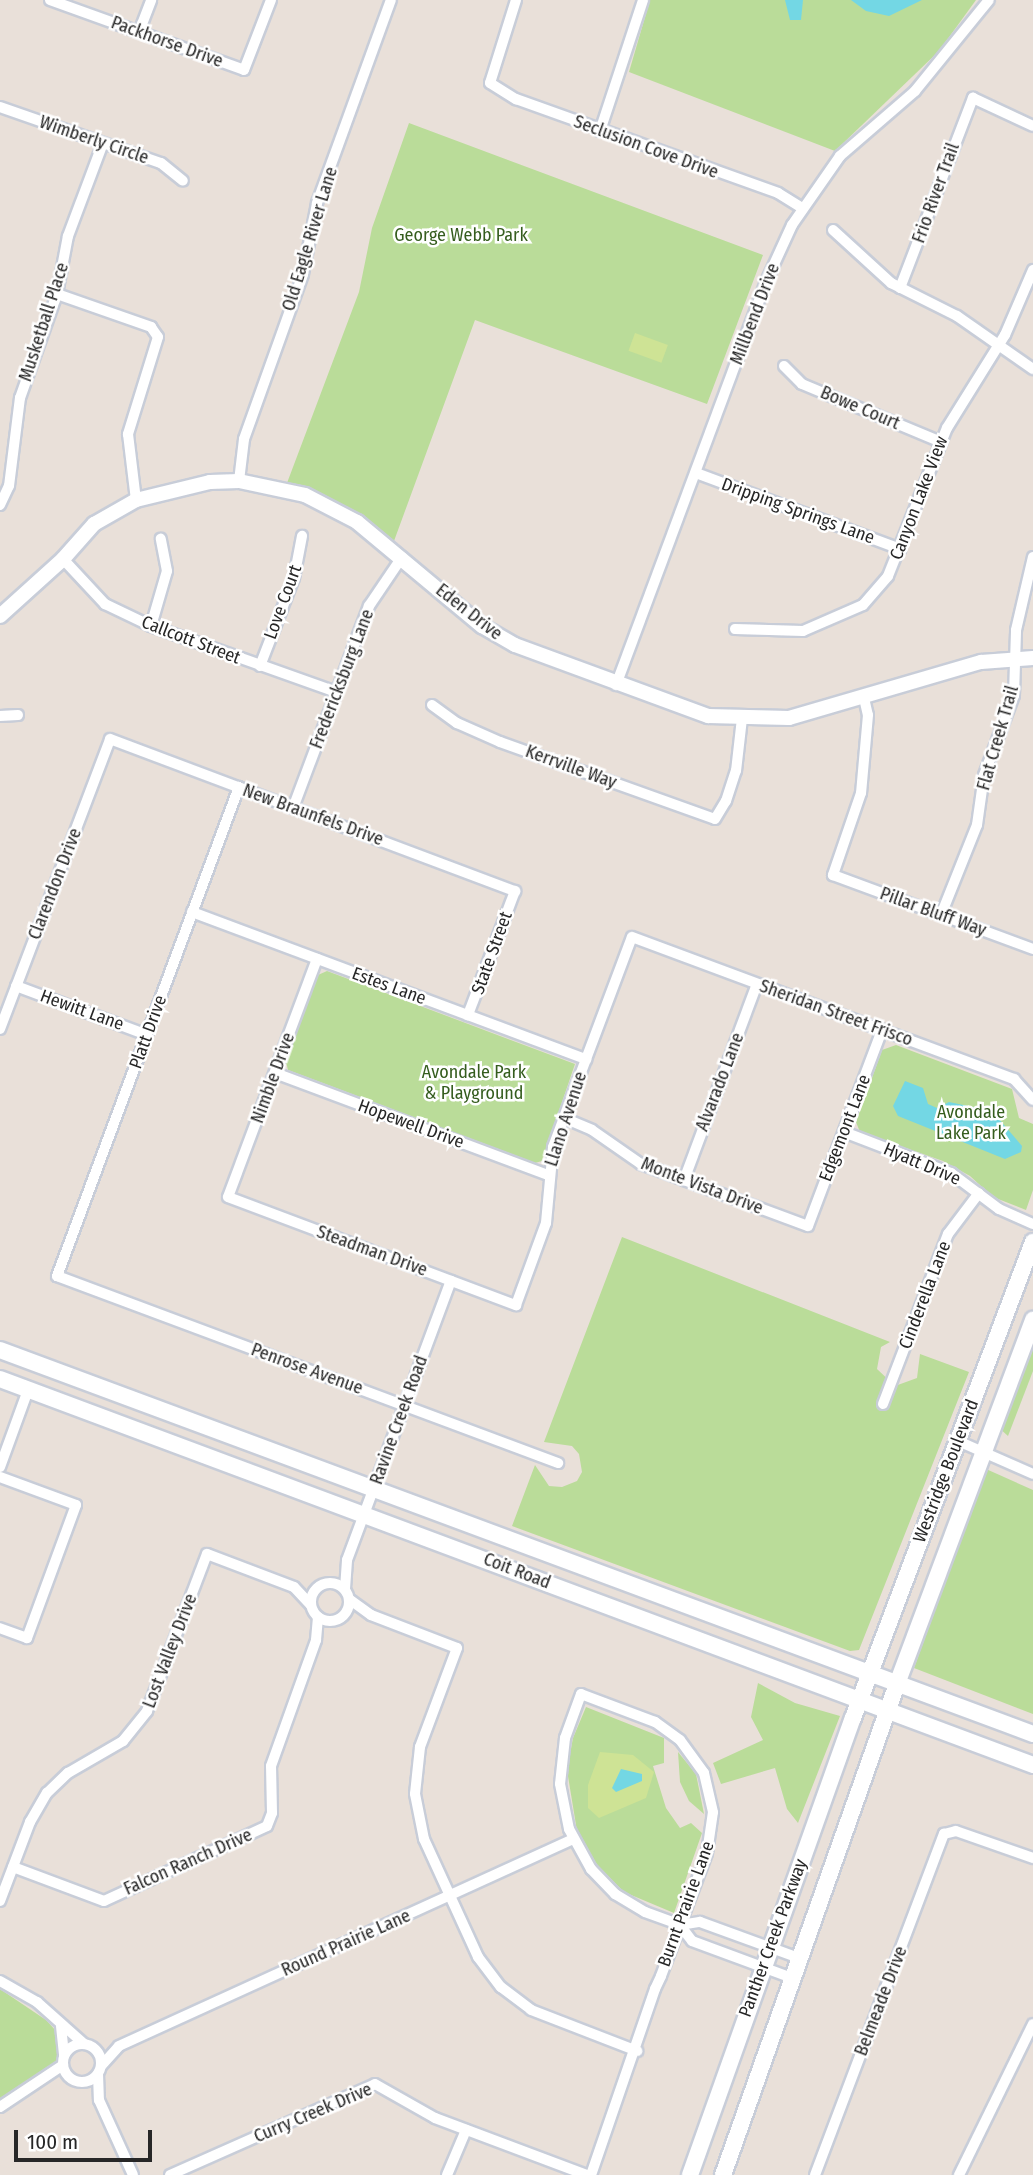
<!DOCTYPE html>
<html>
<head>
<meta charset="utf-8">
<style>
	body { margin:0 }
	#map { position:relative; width:1033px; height:2175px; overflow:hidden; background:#e9e0d9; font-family:"Fira Sans Condensed",sans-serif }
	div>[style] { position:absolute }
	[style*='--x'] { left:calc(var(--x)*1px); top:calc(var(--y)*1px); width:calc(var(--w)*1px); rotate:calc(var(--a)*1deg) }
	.green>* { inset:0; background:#badc99 }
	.pitch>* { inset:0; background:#cee395; transform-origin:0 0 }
	.water>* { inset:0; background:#73d7e4 }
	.roads { filter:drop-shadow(2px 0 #c8cdd8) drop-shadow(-2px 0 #c8cdd8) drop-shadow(0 2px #c8cdd8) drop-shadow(0 -2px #c8cdd8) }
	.minor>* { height:10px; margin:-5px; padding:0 5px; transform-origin:5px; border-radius:5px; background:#fff }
	.minor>.ring { margin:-5px; padding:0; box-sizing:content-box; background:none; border:10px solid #fff; border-radius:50% }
	.tertiary>* { height:14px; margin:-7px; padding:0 7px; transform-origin:7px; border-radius:7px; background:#fff }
	.secondary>* { height:16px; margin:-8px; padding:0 8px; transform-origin:8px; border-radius:8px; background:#fff }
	span { translate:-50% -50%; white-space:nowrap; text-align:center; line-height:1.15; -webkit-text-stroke:5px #fff; paint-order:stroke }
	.street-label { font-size:18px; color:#272727 }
	.park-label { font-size:18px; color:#355d1e }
	.scale { position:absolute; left:14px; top:2130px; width:138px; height:32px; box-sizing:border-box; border:4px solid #272727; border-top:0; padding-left:9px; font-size:21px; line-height:24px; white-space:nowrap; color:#272727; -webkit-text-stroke:5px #fff; paint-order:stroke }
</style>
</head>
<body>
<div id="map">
	<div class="green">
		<div style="clip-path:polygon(650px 0,976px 0,939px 51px,835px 151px,629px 72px)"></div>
		<div style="clip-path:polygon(409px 123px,763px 255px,707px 404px,475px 320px,394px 541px,325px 495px,287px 483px,359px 292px,372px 228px)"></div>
		<div style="clip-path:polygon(327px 971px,575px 1064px,542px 1161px,535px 1163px,288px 1070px,286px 1062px,318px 975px)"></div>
		<div style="clip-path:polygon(896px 1045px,1012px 1089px,1019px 1118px,1033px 1124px,1033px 1190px,1026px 1210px,993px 1197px,970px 1176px,943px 1161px,860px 1132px,856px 1122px,882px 1050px)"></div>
		<div style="clip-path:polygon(622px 1237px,890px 1342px,881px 1347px,877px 1369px,895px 1386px,917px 1378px,920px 1354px,969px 1372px,859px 1650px,850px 1651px,512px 1526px,535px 1465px,549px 1486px,562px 1487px,577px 1481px,582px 1472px,579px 1454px,572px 1446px,544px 1442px)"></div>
		<div style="clip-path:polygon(1033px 1334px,1033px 1371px,1008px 1436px,998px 1427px)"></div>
		<div style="clip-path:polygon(986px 1469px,1033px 1490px,1033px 1714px,914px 1668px)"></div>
		<div style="clip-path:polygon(758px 1683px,795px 1703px,840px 1716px,798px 1823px,787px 1809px,775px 1768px,721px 1784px,713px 1763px,763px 1740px,751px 1717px)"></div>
		<div style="clip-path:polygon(586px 1707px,664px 1738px,664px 1763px,653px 1766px,666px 1808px,680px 1828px,691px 1823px,702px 1833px,674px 1913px,624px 1892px,597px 1865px,577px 1831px,567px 1770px,573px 1738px)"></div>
		<div style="clip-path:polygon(678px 1752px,696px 1774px,704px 1814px,689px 1801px,680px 1782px)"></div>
		<div style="clip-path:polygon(0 1989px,46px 2020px,57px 2032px,61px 2051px,52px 2070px,0 2102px)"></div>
	</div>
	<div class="pitch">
		<div style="left:635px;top:333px;width:35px;height:19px;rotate:20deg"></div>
		<div style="clip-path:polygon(600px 1752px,633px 1755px,654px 1772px,646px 1798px,599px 1818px,588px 1808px,588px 1785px)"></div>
	</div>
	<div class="water">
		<div style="clip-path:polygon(785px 0,803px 0,801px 20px,790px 20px)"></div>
		<div style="clip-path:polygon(851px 0,922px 0,889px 16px,866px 11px)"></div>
		<div style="clip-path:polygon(905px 1081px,923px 1088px,928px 1104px,937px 1108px,949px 1102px,992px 1111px,1022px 1146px,1021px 1152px,1005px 1159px,898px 1116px,893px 1106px)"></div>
		<div style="clip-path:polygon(621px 1769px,642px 1774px,642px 1781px,616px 1792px,612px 1788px)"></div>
	</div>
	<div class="roads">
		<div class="minor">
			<div style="--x:50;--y:0;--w:206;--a:19.8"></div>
			<div style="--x:244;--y:70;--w:75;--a:-68.9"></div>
			<div style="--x:516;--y:0;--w:87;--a:107.4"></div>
			<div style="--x:490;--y:83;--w:31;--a:32"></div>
			<div style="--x:516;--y:99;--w:278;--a:19.7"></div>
			<div style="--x:778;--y:193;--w:28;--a:32"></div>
			<div style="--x:139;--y:32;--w:34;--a:-69"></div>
			<div style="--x:0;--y:107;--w:170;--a:19.2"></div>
			<div style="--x:161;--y:163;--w:28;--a:39"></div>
			<div style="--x:600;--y:131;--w:138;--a:-71.8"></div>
			<div style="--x:833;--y:230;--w:79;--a:42.4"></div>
			<div style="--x:891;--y:283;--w:74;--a:26.6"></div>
			<div style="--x:957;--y:316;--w:93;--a:34.9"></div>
			<div style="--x:900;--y:288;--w:204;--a:-69"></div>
			<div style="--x:973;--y:98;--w:66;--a:25"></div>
			<div style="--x:57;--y:294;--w:100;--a:19.3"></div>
			<div style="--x:151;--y:327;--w:12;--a:55"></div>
			<div style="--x:158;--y:337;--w:102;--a:107.2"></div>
			<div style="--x:128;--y:434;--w:66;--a:83.1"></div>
			<div style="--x:784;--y:366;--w:25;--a:45"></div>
			<div style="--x:802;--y:384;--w:151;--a:22.6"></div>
			<div style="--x:696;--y:473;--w:218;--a:20.4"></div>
			<div style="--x:239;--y:481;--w:42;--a:-83.2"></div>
			<div style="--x:244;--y:439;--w:175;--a:-70.3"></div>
			<div style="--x:303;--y:274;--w:72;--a:-78.8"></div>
			<div style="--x:317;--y:203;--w:216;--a:-70"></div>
			<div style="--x:0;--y:505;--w:21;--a:-65"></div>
			<div style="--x:9;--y:486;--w:89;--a:-82.9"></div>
			<div style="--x:20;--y:398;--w:110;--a:-70.4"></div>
			<div style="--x:57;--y:294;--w:59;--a:-79.3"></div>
			<div style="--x:68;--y:236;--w:99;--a:-69.4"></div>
			<div style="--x:63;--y:559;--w:62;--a:47"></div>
			<div style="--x:105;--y:604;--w:51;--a:25.6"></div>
			<div style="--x:151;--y:626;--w:196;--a:19.6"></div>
			<div style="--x:151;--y:626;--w:57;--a:-73.8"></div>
			<div style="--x:167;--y:571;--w:33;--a:-101"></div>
			<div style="--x:735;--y:629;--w:68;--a:1.7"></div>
			<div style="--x:803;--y:631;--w:65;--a:-23.4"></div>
			<div style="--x:863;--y:605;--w:38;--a:-49"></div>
			<div style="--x:888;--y:576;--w:159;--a:-68.3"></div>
			<div style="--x:947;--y:428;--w:110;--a:-58.1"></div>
			<div style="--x:1005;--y:335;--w:71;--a:-66.7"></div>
			<div style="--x:260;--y:666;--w:94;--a:-68.9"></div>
			<div style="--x:294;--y:578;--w:43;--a:-79.2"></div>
			<div style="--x:616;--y:685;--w:428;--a:-69.6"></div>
			<div style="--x:765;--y:284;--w:65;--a:-65.4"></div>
			<div style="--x:792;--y:225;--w:84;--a:-55.2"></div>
			<div style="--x:840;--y:156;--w:99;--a:-40.9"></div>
			<div style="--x:915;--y:91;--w:117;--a:-50.9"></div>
			<div style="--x:864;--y:698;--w:17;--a:77"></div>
			<div style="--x:868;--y:715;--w:78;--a:95.1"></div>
			<div style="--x:861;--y:793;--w:87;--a:108.9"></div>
			<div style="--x:833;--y:875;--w:213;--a:20.3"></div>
			<div style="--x:432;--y:705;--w:31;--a:36"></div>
			<div style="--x:457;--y:723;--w:47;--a:23.8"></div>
			<div style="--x:500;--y:742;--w:228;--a:19.7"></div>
			<div style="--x:715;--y:819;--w:21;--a:-59"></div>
			<div style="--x:726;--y:801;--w:32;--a:-72"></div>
			<div style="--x:736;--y:771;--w:53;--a:-83.5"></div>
			<div style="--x:0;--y:716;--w:18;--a:-3"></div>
			<div style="--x:239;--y:787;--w:522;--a:110.41"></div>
			<div style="--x:57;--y:1276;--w:535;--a:20.47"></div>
			<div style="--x:293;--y:808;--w:216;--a:-69.4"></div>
			<div style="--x:369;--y:606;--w:59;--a:-56"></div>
			<div style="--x:192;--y:912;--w:421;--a:20.5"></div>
			<div style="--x:941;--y:915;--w:97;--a:-68.2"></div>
			<div style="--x:977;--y:825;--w:50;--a:-82"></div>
			<div style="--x:984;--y:775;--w:85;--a:-69.4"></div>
			<div style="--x:1014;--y:695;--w:65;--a:-88.2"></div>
			<div style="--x:1016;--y:630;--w:75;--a:-76.9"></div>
			<div style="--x:317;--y:959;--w:254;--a:110.5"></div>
			<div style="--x:228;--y:1197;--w:308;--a:20.6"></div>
			<div style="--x:516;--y:1305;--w:87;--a:-69.9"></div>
			<div style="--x:546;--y:1223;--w:76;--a:-84.7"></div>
			<div style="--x:553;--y:1147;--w:224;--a:-69.4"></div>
			<div style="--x:632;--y:937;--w:408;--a:20.4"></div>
			<div style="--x:1014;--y:1079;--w:28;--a:48"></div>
			<div style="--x:16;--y:986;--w:140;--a:20.5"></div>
			<div style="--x:0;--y:1029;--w:310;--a:-69.2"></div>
			<div style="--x:110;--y:739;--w:433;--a:20.6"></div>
			<div style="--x:515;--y:891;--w:133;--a:110.8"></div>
			<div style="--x:275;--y:1073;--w:291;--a:20.5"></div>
			<div style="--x:564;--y:1118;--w:30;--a:23"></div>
			<div style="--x:592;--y:1130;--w:60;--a:34.8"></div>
			<div style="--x:641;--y:1164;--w:178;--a:20.4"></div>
			<div style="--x:808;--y:1226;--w:210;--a:-69.3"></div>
			<div style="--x:844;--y:1132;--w:115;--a:21"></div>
			<div style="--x:951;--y:1173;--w:60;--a:36.9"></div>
			<div style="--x:999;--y:1209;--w:37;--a:24"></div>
			<div style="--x:684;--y:1180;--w:209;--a:-69.6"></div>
			<div style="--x:883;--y:1404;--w:182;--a:-69.1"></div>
			<div style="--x:948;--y:1234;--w:51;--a:-52.9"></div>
			<div style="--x:958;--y:1441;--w:82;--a:23.7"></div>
			<div style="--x:0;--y:1467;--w:82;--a:-70"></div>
			<div style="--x:0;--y:1477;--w:81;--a:20.2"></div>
			<div style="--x:76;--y:1505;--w:142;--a:110.2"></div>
			<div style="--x:27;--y:1638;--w:29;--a:-160"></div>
			<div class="ring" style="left:311px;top:1583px;width:28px;height:28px"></div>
			<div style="--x:345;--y:1589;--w:29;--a:-86"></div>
			<div style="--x:347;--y:1560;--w:298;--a:-69.6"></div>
			<div style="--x:349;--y:1599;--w:27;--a:36"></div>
			<div style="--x:371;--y:1615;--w:92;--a:21"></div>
			<div style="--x:457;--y:1648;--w:106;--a:110.5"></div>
			<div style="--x:420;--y:1747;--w:47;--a:96.1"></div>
			<div style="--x:415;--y:1794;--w:46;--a:78.7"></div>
			<div style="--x:424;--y:1839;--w:130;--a:65.4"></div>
			<div style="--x:478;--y:1957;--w:38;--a:53"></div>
			<div style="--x:501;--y:1987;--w:38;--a:37"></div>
			<div style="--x:531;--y:2010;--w:114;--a:21.1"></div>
			<div style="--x:13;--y:1867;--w:97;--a:20.5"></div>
			<div style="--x:104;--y:1901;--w:179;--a:-24.7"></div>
			<div style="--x:267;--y:1826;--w:14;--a:-69"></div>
			<div style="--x:272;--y:1813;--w:47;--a:-91.2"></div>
			<div style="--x:271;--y:1766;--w:134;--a:-70.3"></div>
			<div style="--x:316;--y:1640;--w:23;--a:-85"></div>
			<div style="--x:0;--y:1901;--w:85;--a:-69.2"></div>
			<div style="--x:30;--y:1822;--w:34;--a:-60"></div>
			<div style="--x:47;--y:1793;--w:29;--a:-44"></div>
			<div style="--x:68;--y:1773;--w:64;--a:-30.2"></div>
			<div style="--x:123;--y:1741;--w:38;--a:-51"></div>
			<div style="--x:147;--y:1711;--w:168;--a:-69.1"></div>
			<div style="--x:207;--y:1554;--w:93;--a:20.8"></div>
			<div style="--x:294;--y:1587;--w:25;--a:47"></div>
			<div style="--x:680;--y:1925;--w:20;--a:53"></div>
			<div style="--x:692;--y:1941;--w:107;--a:20.3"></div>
			<div style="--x:0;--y:1981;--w:43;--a:29.6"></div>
			<div style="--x:37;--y:2002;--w:62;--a:41.7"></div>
			<div style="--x:61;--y:2026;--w:30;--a:84"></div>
			<div class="ring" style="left:63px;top:2044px;width:28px;height:28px"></div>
			<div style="--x:102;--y:2065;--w:25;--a:-48"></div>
			<div style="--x:119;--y:2046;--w:499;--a:-24.5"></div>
			<div style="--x:98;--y:2074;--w:26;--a:88"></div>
			<div style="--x:99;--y:2100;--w:82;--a:65.6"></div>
			<div style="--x:0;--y:2107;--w:76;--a:-33.7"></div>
			<div style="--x:170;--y:2175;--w:224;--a:-23.9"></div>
			<div style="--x:375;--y:2084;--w:69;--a:29.5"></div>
			<div style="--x:435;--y:2118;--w:162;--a:20.6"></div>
			<div style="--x:447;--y:2175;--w:49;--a:-67.1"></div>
			<div style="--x:591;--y:2175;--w:197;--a:-71"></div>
			<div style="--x:655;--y:1989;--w:14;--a:-65"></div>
			<div style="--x:661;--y:1976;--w:54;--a:-69.6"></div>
			<div style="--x:680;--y:1925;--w:77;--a:-69.4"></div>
			<div style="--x:707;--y:1853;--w:41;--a:-81.7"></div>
			<div style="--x:713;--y:1812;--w:40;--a:-103"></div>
			<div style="--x:704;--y:1773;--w:41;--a:-126"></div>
			<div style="--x:680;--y:1740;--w:31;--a:-144"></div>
			<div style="--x:655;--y:1722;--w:79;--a:-159.3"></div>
			<div style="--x:581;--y:1694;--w:47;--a:110"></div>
			<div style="--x:565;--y:1738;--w:46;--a:96.2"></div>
			<div style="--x:560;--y:1784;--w:46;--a:78.7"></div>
			<div style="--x:569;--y:1829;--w:46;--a:61.2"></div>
			<div style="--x:591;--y:1869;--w:35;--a:46"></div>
			<div style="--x:615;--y:1894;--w:35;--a:31"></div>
			<div style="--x:645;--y:1912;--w:37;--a:20"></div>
			<div style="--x:680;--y:1925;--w:20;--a:-9"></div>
			<div style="--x:700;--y:1922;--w:105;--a:20"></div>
			<div style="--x:815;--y:2175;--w:365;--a:-69.3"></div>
			<div style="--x:944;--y:1834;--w:12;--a:-14"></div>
			<div style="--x:956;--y:1831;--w:82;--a:19.3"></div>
			<div style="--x:959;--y:2175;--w:168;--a:-63.9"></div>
		</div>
		<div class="tertiary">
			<div style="--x:0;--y:616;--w:85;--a:-42.1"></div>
			<div style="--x:63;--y:559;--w:47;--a:-48.5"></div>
			<div style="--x:94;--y:524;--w:48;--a:-29.7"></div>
			<div style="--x:136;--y:500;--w:76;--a:-13.7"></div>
			<div style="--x:210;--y:482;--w:29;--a:-2"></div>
			<div style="--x:239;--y:481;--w:67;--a:12"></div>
			<div style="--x:305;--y:495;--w:59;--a:27.4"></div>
			<div style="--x:357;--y:522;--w:163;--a:39.8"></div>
			<div style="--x:482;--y:626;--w:38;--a:30"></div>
			<div style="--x:515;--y:645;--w:206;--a:20.2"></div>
			<div style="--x:708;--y:716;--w:81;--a:1.4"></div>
			<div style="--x:789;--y:718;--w:200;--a:-16.3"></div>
			<div style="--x:981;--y:662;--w:52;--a:-4.4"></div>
		</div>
		<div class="secondary">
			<div style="--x:0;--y:1350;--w:1102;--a:20.39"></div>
			<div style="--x:0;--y:1379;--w:1103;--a:20.49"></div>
			<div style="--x:690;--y:2175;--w:485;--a:-70.4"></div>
			<div style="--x:853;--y:1718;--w:509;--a:-69.29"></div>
			<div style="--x:723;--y:2175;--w:521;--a:-70.49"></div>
			<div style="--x:897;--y:1684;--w:389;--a:-69.5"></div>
		</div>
	</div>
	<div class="street-label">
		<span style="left:167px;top:42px;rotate:20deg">Packhorse Drive</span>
		<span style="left:94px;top:140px;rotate:19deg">Wimberly Circle</span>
		<span style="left:646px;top:147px;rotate:20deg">Seclusion Cove Drive</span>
		<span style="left:936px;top:193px;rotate:-70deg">Frio River Trail</span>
		<span style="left:310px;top:239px;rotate:-73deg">Old Eagle River Lane</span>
		<span style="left:755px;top:314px;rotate:-69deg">Millbend Drive</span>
		<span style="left:44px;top:322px;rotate:-72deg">Musketball Place</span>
		<span style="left:860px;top:408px;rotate:23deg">Bowe Court</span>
		<span style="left:919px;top:498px;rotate:-69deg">Canyon Lake View</span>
		<span style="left:798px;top:511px;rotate:20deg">Dripping Springs Lane</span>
		<span style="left:283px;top:602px;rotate:-70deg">Love Court</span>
		<span style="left:469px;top:612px;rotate:38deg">Eden Drive</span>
		<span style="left:191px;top:640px;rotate:21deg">Callcott Street</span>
		<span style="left:342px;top:679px;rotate:-69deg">Fredericksburg Lane</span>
		<span style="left:998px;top:738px;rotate:-74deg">Flat Creek Trail</span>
		<span style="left:571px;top:767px;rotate:20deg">Kerrville Way</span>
		<span style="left:313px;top:815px;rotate:20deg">New Braunfels Drive</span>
		<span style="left:55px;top:884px;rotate:-69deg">Clarendon Drive</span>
		<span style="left:933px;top:912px;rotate:20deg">Pillar Bluff Way</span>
		<span style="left:492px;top:953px;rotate:-70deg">State Street</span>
		<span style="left:389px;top:986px;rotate:20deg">Estes Lane</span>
		<span style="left:82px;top:1010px;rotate:20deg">Hewitt Lane</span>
		<span style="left:836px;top:1013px;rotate:20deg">Sheridan Street Frisco</span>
		<span style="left:148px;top:1032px;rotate:-70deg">Platt Drive</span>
		<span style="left:273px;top:1078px;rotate:-70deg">Nimble Drive</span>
		<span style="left:720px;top:1082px;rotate:-69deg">Alvarado Lane</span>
		<span style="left:566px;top:1119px;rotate:-72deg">Llano Avenue</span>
		<span style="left:411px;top:1124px;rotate:20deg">Hopewell Drive</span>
		<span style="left:845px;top:1128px;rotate:-69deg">Edgemont Lane</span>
		<span style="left:922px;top:1164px;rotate:23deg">Hyatt Drive</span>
		<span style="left:702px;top:1186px;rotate:21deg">Monte Vista Drive</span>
		<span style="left:372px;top:1251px;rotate:20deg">Steadman Drive</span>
		<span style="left:925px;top:1295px;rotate:-69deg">Cinderella Lane</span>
		<span style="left:307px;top:1369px;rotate:20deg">Penrose Avenue</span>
		<span style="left:399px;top:1420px;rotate:-70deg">Ravine Creek Road</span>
		<span style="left:946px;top:1471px;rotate:-69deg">Westridge Boulevard</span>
		<span style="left:517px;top:1571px;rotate:21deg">Coit Road</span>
		<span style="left:170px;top:1651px;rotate:-69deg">Lost Valley Drive</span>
		<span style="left:188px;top:1862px;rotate:-24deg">Falcon Ranch Drive</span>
		<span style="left:686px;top:1904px;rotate:-70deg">Burnt Prairie Lane</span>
		<span style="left:773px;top:1938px;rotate:-70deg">Panther Creek Parkway</span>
		<span style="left:346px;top:1943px;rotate:-24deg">Round Prairie Lane</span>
		<span style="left:881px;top:2001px;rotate:-69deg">Belmeade Drive</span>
		<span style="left:313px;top:2113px;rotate:-23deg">Curry Creek Drive</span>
	</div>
	<div class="park-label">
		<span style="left:461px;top:235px">George Webb Park</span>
		<span style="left:474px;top:1083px">Avondale Park<br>&amp; Playground</span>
		<span style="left:971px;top:1123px">Avondale<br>Lake Park</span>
	</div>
	<div class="scale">100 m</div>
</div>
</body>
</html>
